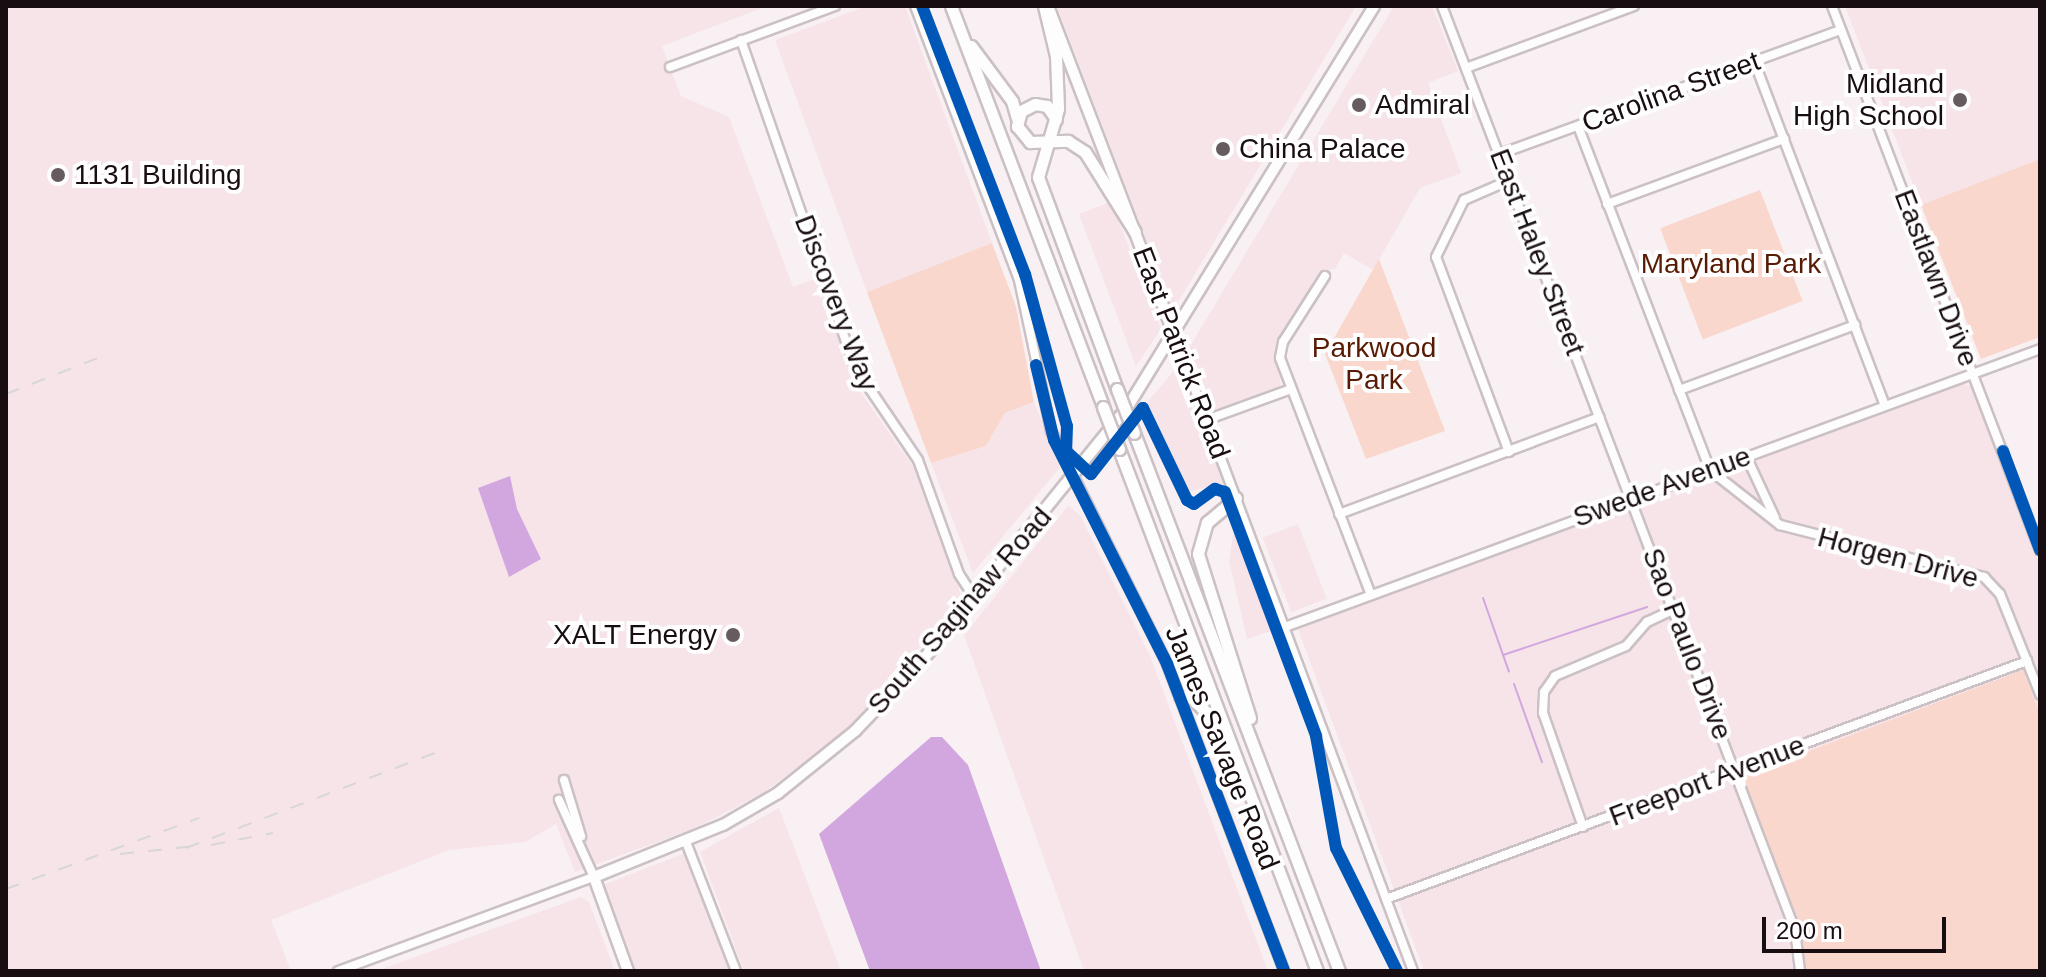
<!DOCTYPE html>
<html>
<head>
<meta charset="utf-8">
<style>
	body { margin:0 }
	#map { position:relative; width:2046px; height:977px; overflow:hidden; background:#f8f0f2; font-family:Helvetica,sans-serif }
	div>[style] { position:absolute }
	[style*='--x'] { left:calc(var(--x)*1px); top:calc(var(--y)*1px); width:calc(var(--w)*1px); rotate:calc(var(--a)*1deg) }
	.built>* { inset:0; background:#f6e4e9; transform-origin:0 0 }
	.green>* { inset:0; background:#fad7cd; transform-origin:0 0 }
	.water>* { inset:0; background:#d2a7df }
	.stream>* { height:2px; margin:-1px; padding:0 1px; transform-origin:1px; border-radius:1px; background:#d2a7df }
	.roads { filter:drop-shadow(2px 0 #cbc1c4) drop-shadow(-2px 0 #cbc1c4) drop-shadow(0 2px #cbc1c4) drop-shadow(0 -2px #cbc1c4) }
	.minor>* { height:8px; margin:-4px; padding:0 4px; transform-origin:4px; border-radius:4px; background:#fefdfd }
	.major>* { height:10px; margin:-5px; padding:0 5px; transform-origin:5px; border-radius:5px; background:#fefdfd }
	.highway>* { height:11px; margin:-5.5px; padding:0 5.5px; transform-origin:5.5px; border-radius:5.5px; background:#fefdfd }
	.rail>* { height:2px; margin-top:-1px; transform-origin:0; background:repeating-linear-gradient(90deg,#d8d6d6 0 14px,transparent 0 28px) }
	.bridges { filter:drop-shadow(2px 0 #cbc1c4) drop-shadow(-2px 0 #cbc1c4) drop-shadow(0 2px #cbc1c4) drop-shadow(0 -2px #cbc1c4) }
	.highway-bridge>* { height:11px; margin:-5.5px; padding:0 5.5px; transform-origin:5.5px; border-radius:5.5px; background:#fefdfd }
	.cycleway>* { height:12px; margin:-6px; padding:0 6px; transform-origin:6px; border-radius:6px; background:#0057b8 }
	.dots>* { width:22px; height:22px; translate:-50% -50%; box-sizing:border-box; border:4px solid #fefefe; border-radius:50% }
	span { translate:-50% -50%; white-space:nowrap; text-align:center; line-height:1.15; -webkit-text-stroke:8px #fefefe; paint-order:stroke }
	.poi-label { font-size:28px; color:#180d11 }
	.right { translate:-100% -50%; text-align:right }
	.left { translate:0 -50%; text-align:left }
	.street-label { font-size:28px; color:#180d11 }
	.park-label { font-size:28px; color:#571b04 }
	.frame { position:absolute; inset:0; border:8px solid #180d11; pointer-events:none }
	.scale { position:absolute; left:1762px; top:917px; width:184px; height:36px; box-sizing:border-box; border:4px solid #180d11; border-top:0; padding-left:10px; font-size:24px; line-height:28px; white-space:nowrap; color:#180d11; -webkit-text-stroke:6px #fefefe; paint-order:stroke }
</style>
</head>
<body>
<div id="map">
	<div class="built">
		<div style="clip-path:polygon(6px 6px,767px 6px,662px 46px,681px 96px,729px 117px,793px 287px,817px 278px,854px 383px,914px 468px,961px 595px,958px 603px,846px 730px,763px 793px,695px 828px,575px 872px,556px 824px,525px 842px,449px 850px,271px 920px,291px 971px,6px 971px)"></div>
		<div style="clip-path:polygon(867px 6px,905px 6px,992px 243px,867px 292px,775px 40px)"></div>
		<div style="clip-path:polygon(1057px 6px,1356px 6px,1175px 307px,1171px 305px)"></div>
		<div style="clip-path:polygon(1394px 6px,1432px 6px,1458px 71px,1428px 83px,1461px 173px,1420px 188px,1373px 270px,1344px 253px,1335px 269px,1319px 271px,1276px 349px,1281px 388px,1214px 411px,1189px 348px)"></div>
		<div style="clip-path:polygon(1845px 6px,2040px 6px,2040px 159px,1921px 205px)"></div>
		<div style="clip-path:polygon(1111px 202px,1161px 329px,1136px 366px,1079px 214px)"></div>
		<div style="clip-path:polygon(1176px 368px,1224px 483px,1187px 492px,1145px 405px)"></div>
		<div style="clip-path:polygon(1961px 383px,1973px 387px,2040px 565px,2040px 971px,1424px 971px,1298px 629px)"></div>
		<div style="clip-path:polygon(1034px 402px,1060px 467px,973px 573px,931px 463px,986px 446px,1005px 413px)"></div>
		<div style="clip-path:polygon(1068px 506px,1080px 515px,1150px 656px,1268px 971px,1084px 971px,964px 635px)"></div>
		<div style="clip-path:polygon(1235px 523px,1276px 629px,1247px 639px,1229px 561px)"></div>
		<div style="left:1298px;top:524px;width:80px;height:38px;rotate:69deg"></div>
		<div style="clip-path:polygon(779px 808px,841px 971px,744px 971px,700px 852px)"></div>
		<div style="clip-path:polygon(685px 853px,732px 971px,635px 971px,603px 885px)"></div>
		<div style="clip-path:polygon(581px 897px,589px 902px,615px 971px,376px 971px)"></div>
	</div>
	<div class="green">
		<div style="clip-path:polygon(2040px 159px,2040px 337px,1981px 359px,1921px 205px)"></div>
		<div style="left:1760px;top:190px;width:119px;height:107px;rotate:69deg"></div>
		<div style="clip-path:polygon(992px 243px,1016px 307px,1034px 402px,1005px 413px,986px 446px,931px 463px,867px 292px)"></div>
		<div style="clip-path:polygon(1379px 259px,1445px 431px,1366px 459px,1325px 354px)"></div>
		<div style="clip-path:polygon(2023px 670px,2040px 715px,2040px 971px,1805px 971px,1800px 931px,1741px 777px)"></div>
	</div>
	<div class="water">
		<div style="clip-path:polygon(510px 476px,517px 509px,541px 559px,509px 577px,478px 488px)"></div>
		<div style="clip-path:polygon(931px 737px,942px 737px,968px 765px,1041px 971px,870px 971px,819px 834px)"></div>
	</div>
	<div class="stream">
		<div style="--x:1483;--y:598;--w:78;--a:70.6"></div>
		<div style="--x:1503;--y:655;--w:152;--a:-18.4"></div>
		<div style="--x:1514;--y:684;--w:83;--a:70.3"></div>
	</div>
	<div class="roads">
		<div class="minor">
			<div style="--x:915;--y:6;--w:293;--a:69.2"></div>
			<div style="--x:1019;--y:280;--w:154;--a:78"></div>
			<div style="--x:1051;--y:431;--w:260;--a:63.5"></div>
			<div style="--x:1167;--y:664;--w:329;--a:69.1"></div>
			<div style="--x:1442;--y:6;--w:989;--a:69.09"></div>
			<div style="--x:1795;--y:930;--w:41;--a:83"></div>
			<div style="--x:1832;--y:6;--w:582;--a:69.08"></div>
			<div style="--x:741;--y:40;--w:346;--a:70.8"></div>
			<div style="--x:855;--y:367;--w:112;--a:55.9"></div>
			<div style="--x:918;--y:460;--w:121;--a:70.2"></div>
			<div style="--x:959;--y:574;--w:27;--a:57"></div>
			<div style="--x:1754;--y:61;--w:368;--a:69.2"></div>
			<div style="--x:670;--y:67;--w:176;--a:-20.3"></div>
			<div style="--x:1466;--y:68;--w:179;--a:-20.3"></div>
			<div style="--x:1578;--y:126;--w:368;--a:69"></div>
			<div style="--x:1710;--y:470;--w:89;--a:38.2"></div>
			<div style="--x:1780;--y:525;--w:211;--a:14.3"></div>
			<div style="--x:1984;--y:577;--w:23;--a:47"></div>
			<div style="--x:2000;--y:594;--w:108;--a:68.2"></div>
			<div style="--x:1500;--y:154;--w:363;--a:-20"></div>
			<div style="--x:1607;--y:204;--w:189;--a:-20.2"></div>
			<div style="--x:1325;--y:276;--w:78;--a:122.5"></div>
			<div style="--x:1283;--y:342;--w:16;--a:101"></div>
			<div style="--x:1280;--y:358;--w:254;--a:69"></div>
			<div style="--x:1175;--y:336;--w:678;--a:69.45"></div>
			<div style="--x:1679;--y:390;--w:188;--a:-20.3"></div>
			<div style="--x:1206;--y:420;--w:90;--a:-20"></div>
			<div style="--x:1509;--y:452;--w:208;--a:-110.5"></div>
			<div style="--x:1436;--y:257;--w:64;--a:-63.8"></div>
			<div style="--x:1464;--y:200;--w:50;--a:-23.5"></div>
			<div style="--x:1746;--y:456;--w:68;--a:64.9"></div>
			<div style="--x:1339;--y:514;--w:278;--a:-20.4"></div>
			<div style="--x:1285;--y:627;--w:805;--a:-20.21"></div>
			<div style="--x:564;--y:780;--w:59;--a:73.1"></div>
			<div style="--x:1583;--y:827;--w:121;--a:-109.3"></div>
			<div style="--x:1543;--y:713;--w:21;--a:-87"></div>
			<div style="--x:1544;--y:692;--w:19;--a:-55"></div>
			<div style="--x:1555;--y:676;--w:77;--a:-22.9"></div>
			<div style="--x:1626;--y:646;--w:32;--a:-49"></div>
			<div style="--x:1647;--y:622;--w:29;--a:-25"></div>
			<div style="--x:686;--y:842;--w:138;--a:68.8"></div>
			<div style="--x:1386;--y:899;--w:684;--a:-20.37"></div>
			<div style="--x:338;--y:971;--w:273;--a:-20.2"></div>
			<div style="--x:594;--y:877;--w:85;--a:-114.4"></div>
		</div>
		<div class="major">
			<div style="--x:1048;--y:6;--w:354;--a:69"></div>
			<div style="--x:628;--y:971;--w:100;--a:-109.9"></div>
			<div style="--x:594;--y:877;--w:139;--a:-22"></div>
			<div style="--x:723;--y:825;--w:64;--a:-30.2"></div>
			<div style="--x:778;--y:793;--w:99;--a:-38.8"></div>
			<div style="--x:855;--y:731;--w:97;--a:-46.3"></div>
			<div style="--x:922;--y:661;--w:326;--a:-51"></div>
			<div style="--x:1127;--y:408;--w:472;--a:-58.4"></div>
		</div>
		<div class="highway">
			<div style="--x:951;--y:6;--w:429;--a:69.2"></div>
			<div style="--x:1044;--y:6;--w:51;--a:76.5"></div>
			<div style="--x:1056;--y:56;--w:53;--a:87.8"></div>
			<div style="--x:1058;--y:109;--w:71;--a:106.4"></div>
			<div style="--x:1038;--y:177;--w:226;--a:69.6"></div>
			<div style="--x:971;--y:46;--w:69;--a:53.3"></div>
			<div style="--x:1012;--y:101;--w:18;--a:74"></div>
			<div style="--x:1056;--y:119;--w:16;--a:-125"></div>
			<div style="--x:1047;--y:106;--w:12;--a:-171"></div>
			<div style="--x:1035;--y:104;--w:16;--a:153"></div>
			<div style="--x:1021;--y:111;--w:16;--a:105"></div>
			<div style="--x:1017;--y:126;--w:21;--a:51"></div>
			<div style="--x:1030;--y:142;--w:38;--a:-2"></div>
			<div style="--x:1068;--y:141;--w:20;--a:33"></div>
			<div style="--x:1085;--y:152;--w:94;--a:58"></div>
			<div style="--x:1134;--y:433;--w:576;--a:69.14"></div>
			<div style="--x:1119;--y:449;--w:558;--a:69.23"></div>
			<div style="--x:1236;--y:498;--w:38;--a:140"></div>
			<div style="--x:1207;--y:522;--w:33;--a:106"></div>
			<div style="--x:1198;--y:554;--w:172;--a:72.4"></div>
			<div style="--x:1180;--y:696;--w:12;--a:9"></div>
			<div style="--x:1192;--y:698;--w:34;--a:45"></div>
		</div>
	</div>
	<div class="rail">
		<div style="--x:6;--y:394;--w:99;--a:-21.4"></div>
		<div style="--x:211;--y:845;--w:63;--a:-11"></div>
		<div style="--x:186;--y:848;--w:274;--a:-20.9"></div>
		<div style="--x:120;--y:854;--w:76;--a:-6"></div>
		<div style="--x:6;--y:889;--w:206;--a:-20.2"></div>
	</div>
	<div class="bridges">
		<div class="highway-bridge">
			<div style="--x:1117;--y:389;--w:47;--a:68.9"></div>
			<div style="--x:1103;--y:407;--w:45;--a:69.1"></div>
		</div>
	</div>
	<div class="cycleway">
		<div style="--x:922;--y:6;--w:287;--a:69"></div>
		<div style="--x:1025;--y:274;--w:158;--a:74.6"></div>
		<div style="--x:1067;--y:426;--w:25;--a:92"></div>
		<div style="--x:1066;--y:451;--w:34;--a:43"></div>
		<div style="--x:1091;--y:474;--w:84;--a:-51.8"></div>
		<div style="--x:1143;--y:408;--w:102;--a:64.4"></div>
		<div style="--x:1187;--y:500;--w:8;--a:30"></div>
		<div style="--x:1194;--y:504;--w:26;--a:-36"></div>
		<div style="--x:1215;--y:489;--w:10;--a:17"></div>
		<div style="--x:1225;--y:492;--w:260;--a:69.5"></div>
		<div style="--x:1316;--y:736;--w:114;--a:79.9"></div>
		<div style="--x:1336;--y:848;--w:137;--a:63.6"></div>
		<div style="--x:1036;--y:365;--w:77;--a:76.5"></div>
		<div style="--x:1054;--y:440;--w:251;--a:63.2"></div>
		<div style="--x:1167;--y:664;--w:329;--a:69.1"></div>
		<div style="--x:2003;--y:451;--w:106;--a:69.5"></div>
	</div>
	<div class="dots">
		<div style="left:1960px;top:100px;background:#665c60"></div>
		<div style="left:1359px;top:105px;background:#665c60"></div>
		<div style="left:1223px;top:149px;background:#665c60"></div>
		<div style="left:58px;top:175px;background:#665c60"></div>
		<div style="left:733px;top:635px;background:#665c60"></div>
	</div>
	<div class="poi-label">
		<span class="right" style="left:1944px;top:100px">Midland<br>High School</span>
		<span class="left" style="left:1375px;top:105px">Admiral</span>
		<span class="left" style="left:1239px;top:149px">China Palace</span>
		<span class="left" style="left:74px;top:175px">1131 Building</span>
		<span class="right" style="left:717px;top:635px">XALT Energy</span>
	</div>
	<div class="street-label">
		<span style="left:1671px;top:92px;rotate:-20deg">Carolina Street</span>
		<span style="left:1537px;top:252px;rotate:69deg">East Haley Street</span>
		<span style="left:1936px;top:278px;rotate:69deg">Eastlawn Drive</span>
		<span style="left:836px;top:303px;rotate:69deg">Discovery Way</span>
		<span style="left:1181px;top:353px;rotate:69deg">East Patrick Road</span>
		<span style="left:1662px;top:487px;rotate:-20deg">Swede Avenue</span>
		<span style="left:1898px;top:558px;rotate:15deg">Horgen Drive</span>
		<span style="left:960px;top:611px;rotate:-49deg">South Saginaw Road</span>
		<span style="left:1687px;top:644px;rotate:69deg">Sao Paulo Drive</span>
		<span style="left:1222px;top:748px;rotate:68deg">James Savage Road</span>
		<span style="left:1707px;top:781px;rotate:-21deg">Freeport Avenue</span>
	</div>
	<div class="park-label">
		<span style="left:1731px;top:264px">Maryland Park</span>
		<span style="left:1374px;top:364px">Parkwood<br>Park</span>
	</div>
	<div class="frame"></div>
	<div class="scale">200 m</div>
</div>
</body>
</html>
